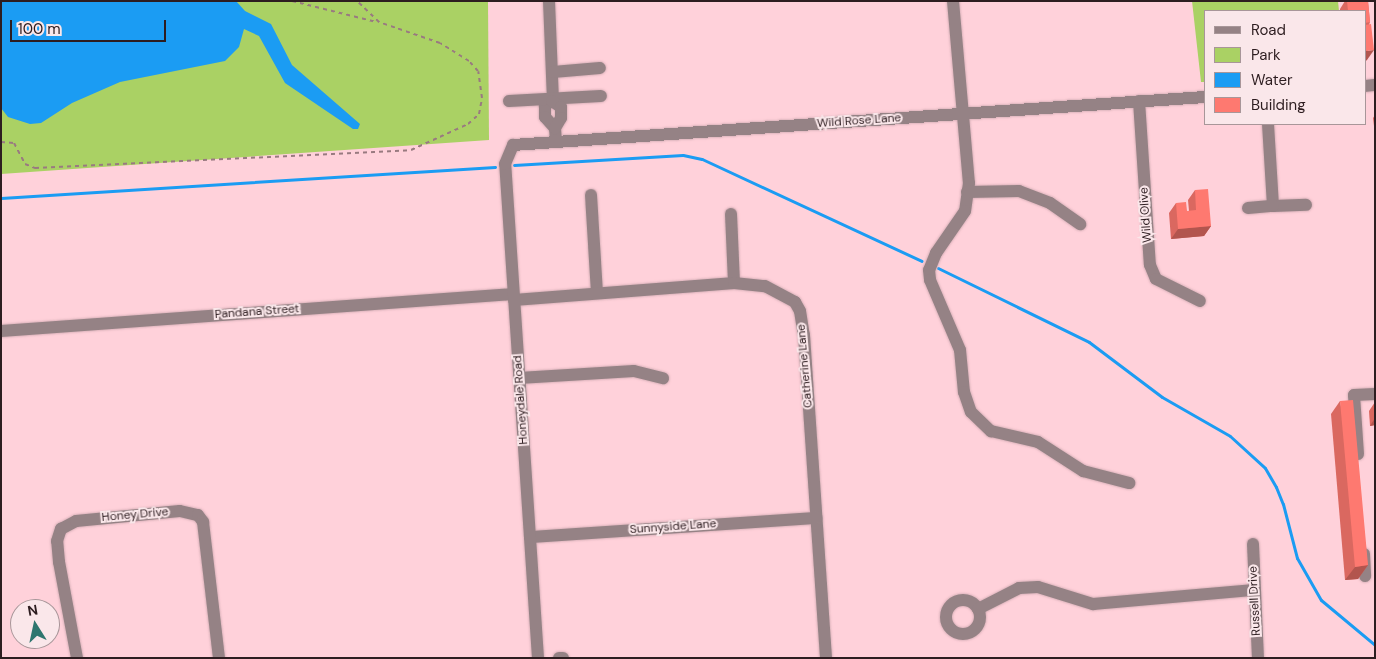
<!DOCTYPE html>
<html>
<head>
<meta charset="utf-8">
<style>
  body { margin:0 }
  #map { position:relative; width:1376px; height:659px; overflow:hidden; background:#ffd1da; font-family:"DM Sans",sans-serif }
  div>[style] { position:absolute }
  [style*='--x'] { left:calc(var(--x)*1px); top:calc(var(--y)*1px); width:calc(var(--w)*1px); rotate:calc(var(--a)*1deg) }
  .green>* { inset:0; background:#aad164 }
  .water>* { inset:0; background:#1b9cf3 }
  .stream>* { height:3px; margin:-1.5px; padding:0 1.5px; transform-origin:1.5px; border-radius:1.5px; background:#1b9cf3 }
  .path>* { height:2px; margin-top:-1px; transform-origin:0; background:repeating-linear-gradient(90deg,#997a80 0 4px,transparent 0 8px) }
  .roads { filter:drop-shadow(0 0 1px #d9b1b9) drop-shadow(0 0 1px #d9b1b9) }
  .minor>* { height:12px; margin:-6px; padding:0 6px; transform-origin:6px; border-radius:6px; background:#958285 }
  .minor>.ring { margin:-6px; padding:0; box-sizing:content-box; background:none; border:12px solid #958285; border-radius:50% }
  .wall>* { inset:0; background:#da6860 }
  .shaded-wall>* { inset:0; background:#b2554e }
  .building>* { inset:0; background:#fe7970 }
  span { translate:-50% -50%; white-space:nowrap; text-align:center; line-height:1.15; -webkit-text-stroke:4px #fae7ea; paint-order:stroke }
  .street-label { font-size:12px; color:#2d1d20 }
  .frame { position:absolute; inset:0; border:2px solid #2d1d20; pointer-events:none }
  .legend { position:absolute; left:1204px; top:10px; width:162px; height:115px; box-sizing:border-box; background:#fae7ea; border:1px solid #a89699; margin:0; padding:6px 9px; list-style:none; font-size:15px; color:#2d1d20 }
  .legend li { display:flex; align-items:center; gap:10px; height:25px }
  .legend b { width:25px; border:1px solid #a89699 }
  .north { position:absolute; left:10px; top:599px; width:50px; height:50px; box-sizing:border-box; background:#fae7ea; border:1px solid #a89699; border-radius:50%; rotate:350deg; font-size:14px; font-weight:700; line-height:20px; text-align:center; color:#2d1d20 }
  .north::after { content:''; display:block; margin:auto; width:18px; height:22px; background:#2f766f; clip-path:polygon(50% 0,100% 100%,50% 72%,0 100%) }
  .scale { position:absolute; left:10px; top:20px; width:156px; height:22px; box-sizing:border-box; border:2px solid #2d1d20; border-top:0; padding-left:6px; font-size:15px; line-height:18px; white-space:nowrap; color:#2d1d20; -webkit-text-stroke:4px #fae7ea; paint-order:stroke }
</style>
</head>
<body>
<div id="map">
  <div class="green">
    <div style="clip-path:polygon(1px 1px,488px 1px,489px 140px,1px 174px)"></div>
    <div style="clip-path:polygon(1192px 1px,1338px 1px,1339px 11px,1205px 11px,1205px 82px,1201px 82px)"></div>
  </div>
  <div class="water">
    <div style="clip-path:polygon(1px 1px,236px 1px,245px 11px,271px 24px,292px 65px,360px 124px,358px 129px,353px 129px,285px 83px,259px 36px,244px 29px,239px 47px,225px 61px,120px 82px,72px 103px,41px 123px,30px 124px,8px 117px,1px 108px)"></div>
  </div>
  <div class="stream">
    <div style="--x:514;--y:165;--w:169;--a:-3.4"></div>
    <div style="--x:683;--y:155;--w:19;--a:12"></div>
    <div style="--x:702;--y:159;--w:242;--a:24.9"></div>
    <div style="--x:1;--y:198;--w:495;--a:-3.6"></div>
    <div style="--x:938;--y:268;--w:168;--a:26.1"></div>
    <div style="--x:1089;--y:342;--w:91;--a:37"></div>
    <div style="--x:1162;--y:397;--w:78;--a:29.8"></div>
    <div style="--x:1230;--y:436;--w:47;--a:42.4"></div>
    <div style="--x:1265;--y:468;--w:22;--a:60"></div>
    <div style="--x:1276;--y:487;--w:18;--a:68"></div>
    <div style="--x:1283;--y:504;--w:56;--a:75.5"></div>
    <div style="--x:1297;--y:558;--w:48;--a:60.3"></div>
    <div style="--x:1321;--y:600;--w:70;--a:39.8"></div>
  </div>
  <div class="path">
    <div style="--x:292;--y:1;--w:87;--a:14"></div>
    <div style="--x:1;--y:142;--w:13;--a:4"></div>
    <div style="--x:14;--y:143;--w:24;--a:62"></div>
    <div style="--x:25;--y:164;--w:11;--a:22"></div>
    <div style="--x:35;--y:168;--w:376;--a:-2.7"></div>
    <div style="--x:411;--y:150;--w:63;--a:-24.5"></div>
    <div style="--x:468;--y:124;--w:15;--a:-42"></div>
    <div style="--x:479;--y:114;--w:16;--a:-79"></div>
    <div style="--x:482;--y:98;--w:27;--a:-98"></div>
    <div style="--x:478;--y:71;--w:13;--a:-132"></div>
    <div style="--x:469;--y:61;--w:34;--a:-148"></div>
    <div style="--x:440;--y:43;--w:65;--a:-161"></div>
    <div style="--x:379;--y:22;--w:30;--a:-136"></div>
  </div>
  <div class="roads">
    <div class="minor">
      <div style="--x:549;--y:1;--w:98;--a:87.7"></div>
      <div style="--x:553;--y:99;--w:11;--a:139"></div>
      <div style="--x:545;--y:106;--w:11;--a:90"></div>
      <div style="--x:545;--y:117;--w:15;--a:48"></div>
      <div style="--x:555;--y:128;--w:13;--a:86"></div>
      <div style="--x:953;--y:1;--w:183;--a:85"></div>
      <div style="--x:969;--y:183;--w:28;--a:98"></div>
      <div style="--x:965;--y:211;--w:51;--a:124.6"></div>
      <div style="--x:936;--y:253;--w:18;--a:112"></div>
      <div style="--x:929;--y:270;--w:10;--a:84"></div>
      <div style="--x:930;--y:280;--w:76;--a:66.8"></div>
      <div style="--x:960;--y:350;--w:42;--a:84.6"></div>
      <div style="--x:964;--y:392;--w:21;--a:71"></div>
      <div style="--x:971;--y:412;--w:28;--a:44"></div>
      <div style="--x:991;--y:431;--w:48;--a:13.2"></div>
      <div style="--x:1038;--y:442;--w:54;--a:32.8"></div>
      <div style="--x:1083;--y:471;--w:48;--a:14.6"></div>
      <div style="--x:553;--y:72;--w:47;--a:-4.9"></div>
      <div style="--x:1365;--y:86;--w:10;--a:-6"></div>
      <div style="--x:509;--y:101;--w:92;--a:-3.1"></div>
      <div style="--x:552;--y:101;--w:11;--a:34"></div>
      <div style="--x:561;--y:107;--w:11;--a:90"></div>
      <div style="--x:561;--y:118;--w:12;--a:121"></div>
      <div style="--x:1139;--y:101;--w:164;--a:86.2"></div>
      <div style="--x:1150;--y:265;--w:15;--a:67"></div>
      <div style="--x:1156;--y:279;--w:49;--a:26.6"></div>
      <div style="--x:1268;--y:124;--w:82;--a:86.5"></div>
      <div style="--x:1273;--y:206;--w:33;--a:-2"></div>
      <div style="--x:967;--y:192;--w:52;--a:-1.1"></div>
      <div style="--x:1019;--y:191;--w:33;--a:21"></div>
      <div style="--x:1050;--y:203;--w:37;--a:35"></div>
      <div style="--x:591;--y:195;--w:98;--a:86.5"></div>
      <div style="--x:1248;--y:208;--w:25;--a:-5"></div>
      <div style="--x:731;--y:214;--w:69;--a:87.5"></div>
      <div style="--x:514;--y:300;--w:221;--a:-4.4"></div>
      <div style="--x:734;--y:283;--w:31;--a:6"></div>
      <div style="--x:765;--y:286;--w:34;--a:28"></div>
      <div style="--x:795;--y:302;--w:10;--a:61"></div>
      <div style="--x:800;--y:311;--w:24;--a:81"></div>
      <div style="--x:804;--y:335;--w:324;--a:86.1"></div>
      <div style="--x:1;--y:331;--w:513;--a:-4.13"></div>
      <div style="--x:519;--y:378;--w:115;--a:-3.5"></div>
      <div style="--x:634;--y:371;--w:30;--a:14"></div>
      <div style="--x:1358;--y:454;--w:59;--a:-93.9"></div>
      <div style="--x:1354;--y:395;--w:21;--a:-3"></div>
      <div style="--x:530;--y:537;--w:287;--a:-3.8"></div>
      <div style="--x:1253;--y:544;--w:114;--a:87.5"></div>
      <div style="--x:1364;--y:554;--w:22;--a:87"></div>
      <div class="ring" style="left:946px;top:600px;width:22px;height:22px"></div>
      <div style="--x:978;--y:609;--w:46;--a:-27.1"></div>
      <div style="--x:1019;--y:588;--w:19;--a:-3"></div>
      <div style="--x:1038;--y:587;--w:58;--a:17.2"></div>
      <div style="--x:1093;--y:604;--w:162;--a:-5"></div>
      <div style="--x:77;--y:658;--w:98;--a:-100.6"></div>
      <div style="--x:59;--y:562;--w:21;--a:-95"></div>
      <div style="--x:57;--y:541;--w:13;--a:-72"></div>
      <div style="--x:61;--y:529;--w:17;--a:-28"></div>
      <div style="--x:76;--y:521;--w:104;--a:-5.5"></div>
      <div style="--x:180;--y:511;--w:18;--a:13"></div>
      <div style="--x:198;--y:515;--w:9;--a:54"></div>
      <div style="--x:203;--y:522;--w:137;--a:83.3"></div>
      <div style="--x:538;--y:658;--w:495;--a:-93.8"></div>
      <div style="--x:505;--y:164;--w:21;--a:-67"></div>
      <div style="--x:513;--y:145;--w:694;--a:-3.97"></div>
      <div style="--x:559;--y:658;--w:4;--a:0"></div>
    </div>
  </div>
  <div class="wall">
    <div style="clip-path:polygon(1345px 1px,1368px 1px,1370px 22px,1369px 25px,1367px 60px,1365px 61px,1365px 11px,1340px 11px,1340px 9px)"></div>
    <div style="clip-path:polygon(1375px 115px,1375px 125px,1374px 126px,1373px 118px)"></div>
    <div style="clip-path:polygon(1195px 190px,1211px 226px,1204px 236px,1171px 239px,1169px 213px,1176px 203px,1187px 211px,1189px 211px,1188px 200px)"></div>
    <div style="clip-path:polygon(1340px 401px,1368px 565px,1358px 579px,1345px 580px,1331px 414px)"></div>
    <div style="clip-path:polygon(1375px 402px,1375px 425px,1370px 426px,1369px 411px)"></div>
  </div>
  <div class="shaded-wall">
    <div style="clip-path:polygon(1374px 50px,1367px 60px,1365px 61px,1365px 51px)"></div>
    <div style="clip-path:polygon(1211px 226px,1204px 236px,1171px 239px,1178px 229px)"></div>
    <div style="clip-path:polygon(1375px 418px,1375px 425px,1370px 426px)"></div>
    <div style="clip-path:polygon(1368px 565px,1358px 579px,1345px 580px,1355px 567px)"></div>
  </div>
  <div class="building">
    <div style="clip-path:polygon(1347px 1px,1368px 1px,1370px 22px,1365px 23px,1365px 11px,1348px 11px)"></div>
    <div style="clip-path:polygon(1371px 24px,1374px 50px,1365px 51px,1365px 25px)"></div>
    <div style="clip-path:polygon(1208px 189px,1211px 226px,1178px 229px,1176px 203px,1186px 202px,1187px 211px,1196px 210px,1195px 190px)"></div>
    <div style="clip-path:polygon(1353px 400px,1368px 565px,1355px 567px,1340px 401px)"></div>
  </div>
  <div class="street-label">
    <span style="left:859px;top:121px;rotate:-4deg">Wild Rose Lane</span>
    <span style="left:1146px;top:215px;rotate:-94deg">Wild Olive</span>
    <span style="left:257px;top:312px;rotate:-4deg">Pandana Street</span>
    <span style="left:805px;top:366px;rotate:-95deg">Catherine Lane</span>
    <span style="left:521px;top:400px;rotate:-94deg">Honeydale Road</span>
    <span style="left:135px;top:515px;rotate:-5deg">Honey Drive</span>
    <span style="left:673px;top:527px;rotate:-4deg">Sunnyside Lane</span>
    <span style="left:1255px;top:601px;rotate:-93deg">Russell Drive</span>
  </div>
  <div class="frame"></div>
  <ul class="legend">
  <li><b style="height:6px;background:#958285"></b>Road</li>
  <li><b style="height:14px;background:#aad164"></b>Park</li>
  <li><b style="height:14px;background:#1b9cf3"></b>Water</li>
  <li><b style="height:14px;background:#fe7970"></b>Building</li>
  </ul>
  <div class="north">N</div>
  <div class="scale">100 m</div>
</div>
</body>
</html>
